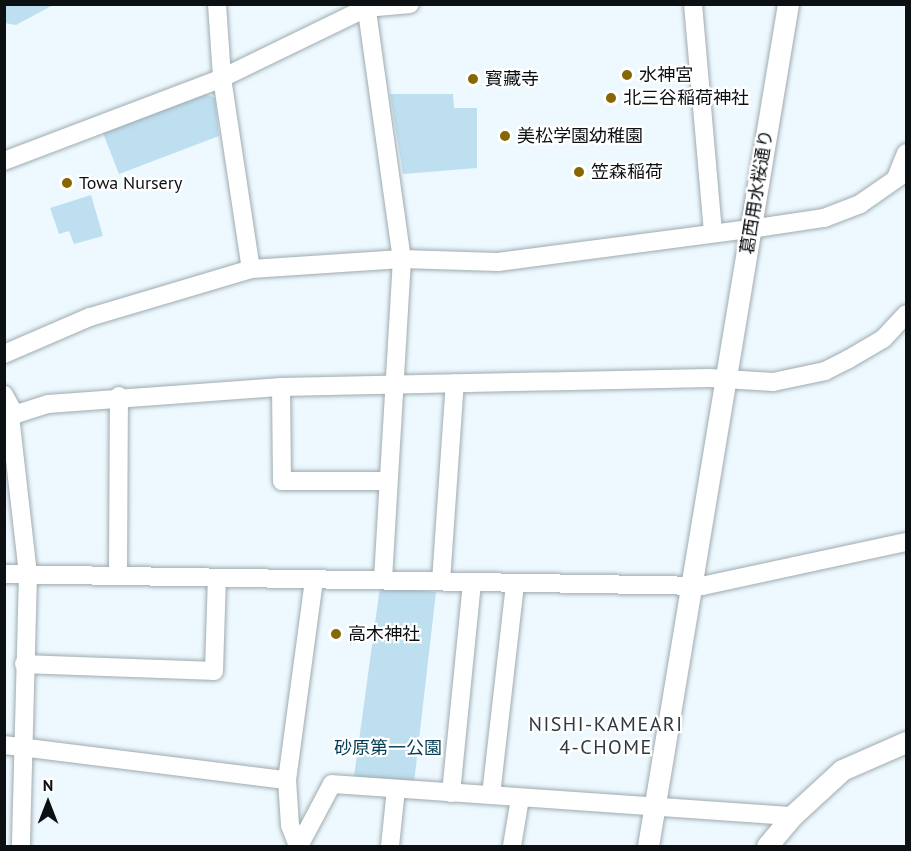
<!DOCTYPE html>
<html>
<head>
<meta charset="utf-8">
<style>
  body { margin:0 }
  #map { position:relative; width:911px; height:851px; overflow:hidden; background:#edf9ff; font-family:"PT Sans","Noto Sans JP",sans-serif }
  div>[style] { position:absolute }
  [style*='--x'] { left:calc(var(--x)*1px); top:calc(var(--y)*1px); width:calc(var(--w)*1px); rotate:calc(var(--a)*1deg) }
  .green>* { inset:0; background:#bedff0 }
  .roads { filter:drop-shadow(0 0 2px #9fabb0) drop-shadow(0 0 2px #9fabb0) }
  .minor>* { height:18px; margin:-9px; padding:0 9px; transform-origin:9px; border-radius:9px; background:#fff }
  .tertiary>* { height:21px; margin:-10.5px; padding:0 10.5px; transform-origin:10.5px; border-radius:10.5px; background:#fff }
  .dots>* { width:16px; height:16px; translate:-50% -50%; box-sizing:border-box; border:3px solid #fff; border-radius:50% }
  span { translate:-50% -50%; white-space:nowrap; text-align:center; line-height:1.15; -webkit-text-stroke:4.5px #fff; paint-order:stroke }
  .poi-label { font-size:18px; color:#0c1012 }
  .left { translate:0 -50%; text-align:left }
  .street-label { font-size:18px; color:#0c1012 }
  .park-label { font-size:18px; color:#043e54 }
  .neighbourhood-label { font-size:20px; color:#2f393e; letter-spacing:1.5px }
  .frame { position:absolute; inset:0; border:6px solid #0c1012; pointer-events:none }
  .north { position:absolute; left:18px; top:773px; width:60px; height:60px; -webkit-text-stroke:4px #fff; paint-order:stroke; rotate:0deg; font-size:16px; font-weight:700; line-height:24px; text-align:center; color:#0c1012 }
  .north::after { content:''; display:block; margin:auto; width:21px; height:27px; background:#0c1012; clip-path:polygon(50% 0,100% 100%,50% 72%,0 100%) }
</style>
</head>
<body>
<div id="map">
  <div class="green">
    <div style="clip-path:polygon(5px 4px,53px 4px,53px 5px,16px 25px,5px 23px)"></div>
    <div style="clip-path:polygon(203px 93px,215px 98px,219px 136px,119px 174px,103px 133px)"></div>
    <div style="clip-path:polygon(390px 94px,453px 94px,454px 108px,477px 108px,477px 168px,403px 174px)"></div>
    <div style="clip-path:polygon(91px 195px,103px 236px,74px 244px,69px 231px,59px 234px,50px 208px)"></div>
    <div style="clip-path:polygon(380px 587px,436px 592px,414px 783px,354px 777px)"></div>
  </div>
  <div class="roads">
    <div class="minor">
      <div style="--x:217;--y:4;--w:74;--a:86.1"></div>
      <div style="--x:222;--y:78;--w:193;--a:81.4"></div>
      <div style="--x:366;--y:4;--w:258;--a:82"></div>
      <div style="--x:402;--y:259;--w:320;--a:93.4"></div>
      <div style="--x:693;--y:4;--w:230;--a:85"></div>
      <div style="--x:4;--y:161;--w:233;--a:-20.8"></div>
      <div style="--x:222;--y:78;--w:160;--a:-25.9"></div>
      <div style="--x:366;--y:8;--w:44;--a:-5.2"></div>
      <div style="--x:896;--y:178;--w:27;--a:-68"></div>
      <div style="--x:4;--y:354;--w:94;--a:-23.3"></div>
      <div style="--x:90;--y:317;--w:168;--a:-16.6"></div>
      <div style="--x:251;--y:269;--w:151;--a:-3.8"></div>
      <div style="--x:402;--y:259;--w:96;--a:1.8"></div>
      <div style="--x:498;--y:262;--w:254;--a:-7.5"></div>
      <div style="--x:750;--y:229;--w:75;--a:-8.5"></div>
      <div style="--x:824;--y:218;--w:39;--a:-21"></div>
      <div style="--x:860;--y:204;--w:56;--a:-34.8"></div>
      <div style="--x:281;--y:387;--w:94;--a:89.4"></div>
      <div style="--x:282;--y:481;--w:106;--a:0"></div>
      <div style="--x:4;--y:395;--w:23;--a:61"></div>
      <div style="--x:10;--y:416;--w:159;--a:83.5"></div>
      <div style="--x:28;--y:574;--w:272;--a:91.5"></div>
      <div style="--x:4;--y:418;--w:46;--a:-17.7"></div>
      <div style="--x:48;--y:404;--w:234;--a:-4.2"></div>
      <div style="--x:281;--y:387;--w:428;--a:-1.2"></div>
      <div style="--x:709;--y:378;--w:64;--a:3.6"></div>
      <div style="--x:773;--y:382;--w:53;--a:-11.9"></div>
      <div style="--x:825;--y:371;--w:25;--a:-27"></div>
      <div style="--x:847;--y:360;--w:42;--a:-30.3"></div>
      <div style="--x:883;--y:339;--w:34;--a:-47"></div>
      <div style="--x:4;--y:574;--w:698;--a:0.98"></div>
      <div style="--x:702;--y:586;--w:209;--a:-12.2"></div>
      <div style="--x:118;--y:575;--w:179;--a:-89.7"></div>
      <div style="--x:441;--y:581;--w:198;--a:-86"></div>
      <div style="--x:24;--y:664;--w:190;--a:2.1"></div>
      <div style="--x:214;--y:671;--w:93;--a:-88.2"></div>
      <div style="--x:4;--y:745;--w:285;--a:7.1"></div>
      <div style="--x:451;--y:793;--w:212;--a:-84.3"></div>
      <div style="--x:491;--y:795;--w:213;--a:-83.5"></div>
      <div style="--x:298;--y:846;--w:22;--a:-111"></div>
      <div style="--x:290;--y:825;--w:45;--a:-93.8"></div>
      <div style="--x:287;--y:780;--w:203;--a:-82.3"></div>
      <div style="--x:299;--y:846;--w:70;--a:-62"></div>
      <div style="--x:332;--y:784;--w:461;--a:4"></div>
      <div style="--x:390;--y:846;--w:57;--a:-84"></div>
      <div style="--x:512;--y:846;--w:49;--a:-80.5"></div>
    </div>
    <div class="tertiary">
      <div style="--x:648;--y:846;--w:854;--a:-80.56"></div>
      <div style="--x:767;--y:846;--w:39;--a:-50"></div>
      <div style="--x:792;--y:816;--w:68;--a:-42.6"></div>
      <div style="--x:842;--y:770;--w:70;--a:-23.6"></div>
    </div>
  </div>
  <div class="dots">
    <div style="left:627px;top:75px;background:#876703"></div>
    <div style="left:473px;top:79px;background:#876703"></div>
    <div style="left:611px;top:98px;background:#876703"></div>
    <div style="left:505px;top:136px;background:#876703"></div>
    <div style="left:579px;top:172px;background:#876703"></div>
    <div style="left:67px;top:183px;background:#876703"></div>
    <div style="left:336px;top:634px;background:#876703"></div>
  </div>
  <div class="poi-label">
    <span class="left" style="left:639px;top:75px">水神宮</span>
    <span class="left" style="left:485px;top:79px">寳藏寺</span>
    <span class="left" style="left:623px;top:98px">北三谷稲荷神社</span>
    <span class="left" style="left:517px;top:136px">美松学園幼稚園</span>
    <span class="left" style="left:591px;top:172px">笠森稲荷</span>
    <span class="left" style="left:79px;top:183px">Towa Nursery</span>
    <span class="left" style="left:348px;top:634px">高木神社</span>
  </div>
  <div class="street-label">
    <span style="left:757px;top:192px;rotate:-81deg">葛西用水桜通り</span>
  </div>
  <div class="park-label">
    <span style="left:388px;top:748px">砂原第一公園</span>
  </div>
  <div class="neighbourhood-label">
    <span style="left:606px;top:736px">NISHI-KAMEARI<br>4-CHOME</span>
  </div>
  <div class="frame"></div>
  <div class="north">N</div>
</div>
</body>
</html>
